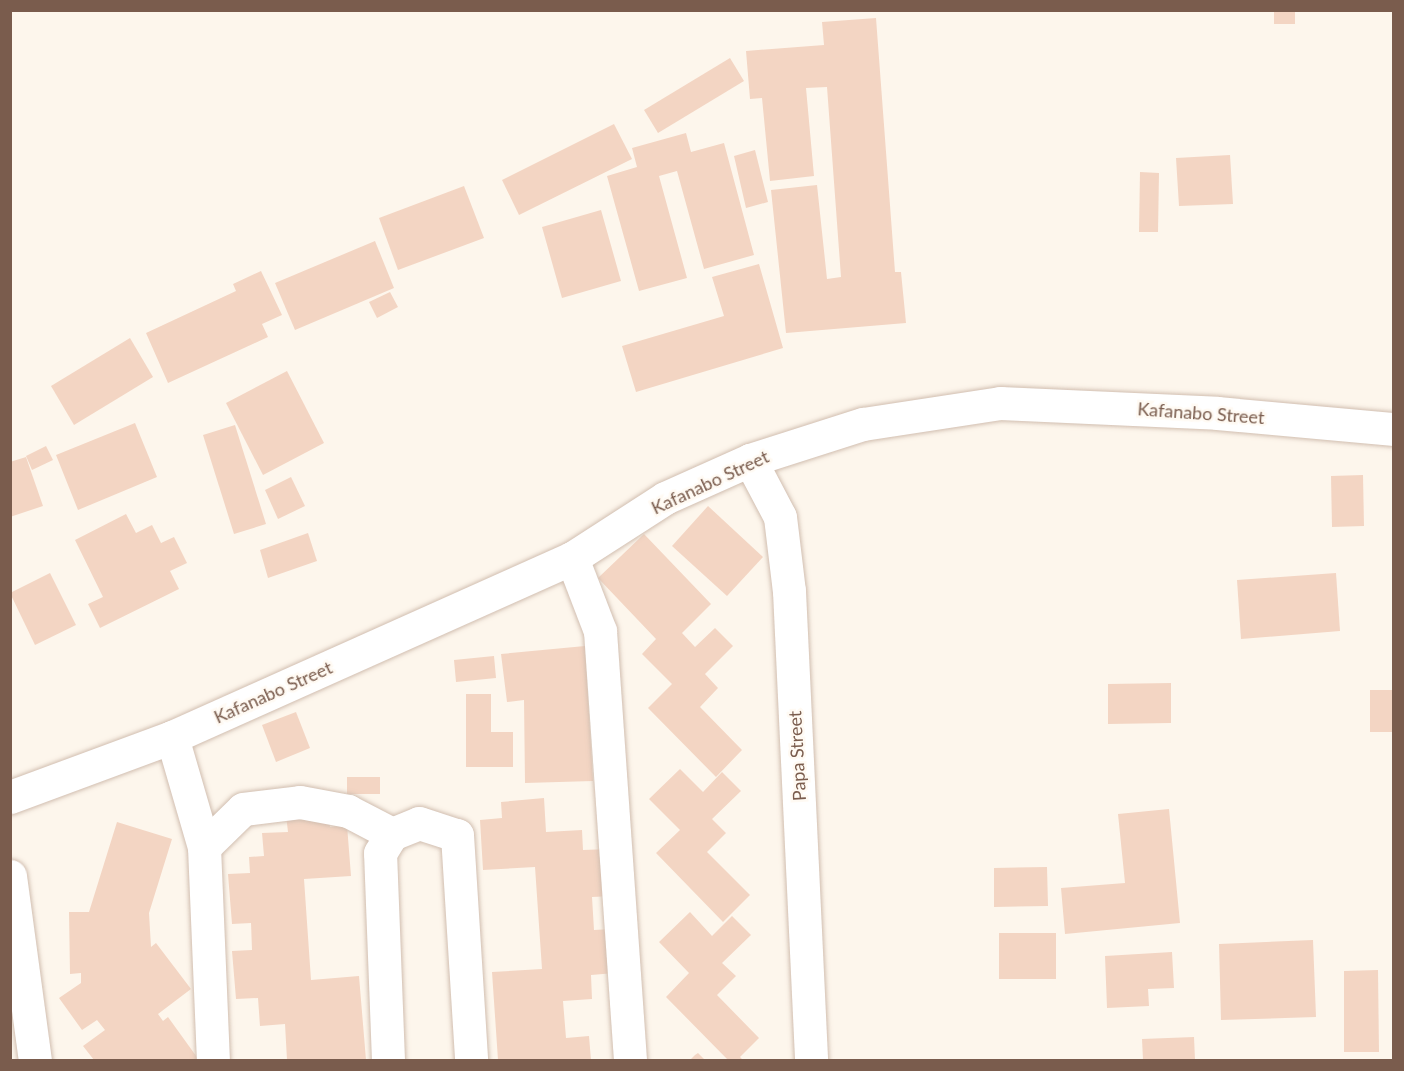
<!DOCTYPE html>
<html>
<head>
<meta charset="utf-8">
<style>
  body { margin:0 }
  #map { position:relative; width:1404px; height:1071px; overflow:hidden; background:#fdf6ec; font-family:Lato,sans-serif }
  div>[style] { position:absolute }
  [style*='--x'] { left:calc(var(--x)*1px); top:calc(var(--y)*1px); width:calc(var(--w)*1px); rotate:calc(var(--a)*1deg) }
  .building>* { inset:0; background:#f3d5c3 }
  .roads { filter:drop-shadow(0 0 2px #d1beb0) drop-shadow(0 0 2px #d1beb0) }
  .minor>* { height:33px; margin:-16.5px; padding:0 16.5px; transform-origin:16.5px; border-radius:16.5px; background:#fff }
  span { translate:-50% -50%; white-space:nowrap; text-align:center; line-height:1.15; -webkit-text-stroke:5px #fffaf3; paint-order:stroke }
  .street-label { font-size:18px; color:#7a5c4d }
  .frame { position:absolute; inset:0; border:12px solid #7a5c4d; pointer-events:none }
</style>
</head>
<body>
<div id="map">
  <div class="building">
    <div style="clip-path:polygon(1274px 10px,1295px 10px,1295px 24px,1274px 24px)"></div>
    <div style="clip-path:polygon(876px 18px,895px 272px,901px 272px,906px 323px,786px 333px,771px 190px,817px 185px,827px 279px,841px 277px,827px 87px,806px 88px,814px 176px,770px 181px,762px 98px,750px 99px,746px 51px,824px 45px,822px 22px)"></div>
    <div style="clip-path:polygon(730px 58px,744px 81px,658px 133px,644px 110px)"></div>
    <div style="clip-path:polygon(614px 124px,632px 159px,519px 215px,502px 180px)"></div>
    <div style="clip-path:polygon(686px 133px,691px 152px,724px 143px,754px 255px,704px 269px,677px 171px,659px 176px,687px 278px,639px 291px,607px 176px,637px 167px,632px 148px)"></div>
    <div style="clip-path:polygon(755px 150px,768px 202px,746px 208px,734px 156px)"></div>
    <div style="clip-path:polygon(1230px 155px,1233px 204px,1179px 206px,1176px 158px)"></div>
    <div style="clip-path:polygon(1140px 172px,1159px 173px,1158px 232px,1139px 232px)"></div>
    <div style="clip-path:polygon(464px 186px,484px 238px,398px 270px,379px 218px)"></div>
    <div style="clip-path:polygon(601px 210px,621px 281px,562px 298px,542px 227px)"></div>
    <div style="clip-path:polygon(375px 241px,394px 288px,295px 330px,275px 283px)"></div>
    <div style="clip-path:polygon(759px 264px,783px 348px,636px 392px,622px 346px,724px 316px,712px 277px)"></div>
    <div style="clip-path:polygon(261px 271px,282px 315px,262px 324px,268px 337px,168px 383px,146px 333px,236px 291px,233px 284px)"></div>
    <div style="clip-path:polygon(390px 292px,398px 307px,377px 318px,369px 302px)"></div>
    <div style="clip-path:polygon(130px 338px,153px 377px,74px 425px,51px 386px)"></div>
    <div style="clip-path:polygon(287px 371px,324px 443px,263px 475px,226px 403px)"></div>
    <div style="clip-path:polygon(135px 423px,157px 477px,78px 510px,56px 455px)"></div>
    <div style="clip-path:polygon(235px 425px,266px 524px,234px 534px,203px 435px)"></div>
    <div style="clip-path:polygon(46px 446px,53px 460px,32px 470px,26px 456px)"></div>
    <div style="clip-path:polygon(26px 457px,43px 506px,10px 517px,10px 462px)"></div>
    <div style="clip-path:polygon(1363px 475px,1364px 526px,1332px 527px,1331px 476px)"></div>
    <div style="clip-path:polygon(291px 477px,305px 506px,278px 519px,265px 490px)"></div>
    <div style="clip-path:polygon(708px 506px,763px 557px,727px 596px,672px 546px)"></div>
    <div style="clip-path:polygon(126px 514px,136px 533px,152px 525px,161px 543px,174px 537px,187px 563px,170px 571px,179px 589px,100px 628px,88px 604px,103px 597px,75px 540px)"></div>
    <div style="clip-path:polygon(308px 533px,317px 561px,268px 578px,260px 550px)"></div>
    <div style="clip-path:polygon(644px 534px,711px 604px,682px 633px,695px 647px,715px 628px,733px 646px,705px 674px,718px 688px,700px 707px,742px 750px,716px 777px,648px 708px,672px 684px,642px 654px,656px 639px,598px 578px)"></div>
    <div style="clip-path:polygon(50px 573px,76px 625px,35px 645px,10px 593px)"></div>
    <div style="clip-path:polygon(1336px 573px,1340px 631px,1241px 639px,1237px 580px)"></div>
    <div style="clip-path:polygon(585px 646px,593px 781px,525px 783px,524px 700px,507px 702px,501px 654px)"></div>
    <div style="clip-path:polygon(494px 656px,496px 678px,456px 682px,454px 660px)"></div>
    <div style="clip-path:polygon(1171px 683px,1171px 723px,1108px 724px,1108px 684px)"></div>
    <div style="clip-path:polygon(1370px 690px,1394px 690px,1394px 732px,1370px 732px)"></div>
    <div style="clip-path:polygon(466px 694px,491px 694px,491px 732px,513px 732px,513px 767px,466px 767px)"></div>
    <div style="clip-path:polygon(296px 712px,310px 748px,276px 762px,262px 725px)"></div>
    <div style="clip-path:polygon(680px 769px,703px 792px,722px 772px,741px 791px,712px 819px,726px 833px,707px 852px,750px 895px,723px 922px,656px 853px,680px 830px,649px 799px)"></div>
    <div style="clip-path:polygon(347px 777px,380px 777px,380px 794px,347px 794px)"></div>
    <div style="clip-path:polygon(544px 798px,546px 832px,582px 830px,583px 850px,610px 849px,612px 896px,592px 897px,594px 930px,612px 929px,615px 973px,591px 975px,592px 999px,563px 1001px,566px 1038px,589px 1036px,591px 1060px,498px 1060px,492px 972px,542px 969px,535px 867px,483px 870px,480px 820px,502px 818px,501px 802px)"></div>
    <div style="clip-path:polygon(1169px 809px,1180px 923px,1065px 934px,1061px 888px,1125px 883px,1118px 814px)"></div>
    <div style="clip-path:polygon(329px 812px,330px 827px,347px 825px,351px 876px,304px 879px,311px 980px,359px 976px,366px 1060px,287px 1060px,285px 1024px,260px 1026px,258px 998px,236px 999px,232px 951px,252px 950px,251px 923px,232px 924px,228px 874px,250px 873px,249px 857px,264px 856px,262px 833px,288px 832px,286px 815px)"></div>
    <div style="clip-path:polygon(117px 822px,172px 839px,149px 913px,151px 947px,156px 943px,191px 989px,158px 1014px,163px 1021px,168px 1017px,199px 1060px,94px 1060px,83px 1046px,105px 1030px,97px 1020px,82px 1030px,59px 998px,81px 983px,81px 973px,70px 974px,69px 912px,89px 912px)"></div>
    <div style="clip-path:polygon(1047px 867px,1048px 906px,994px 907px,994px 868px)"></div>
    <div style="clip-path:polygon(690px 912px,712px 936px,732px 916px,751px 935px,722px 963px,736px 976px,717px 995px,759px 1038px,740px 1057px,743px 1060px,728px 1060px,666px 997px,689px 973px,659px 942px)"></div>
    <div style="clip-path:polygon(999px 933px,1056px 933px,1056px 979px,999px 979px)"></div>
    <div style="clip-path:polygon(1313px 940px,1316px 1017px,1221px 1020px,1219px 944px)"></div>
    <div style="clip-path:polygon(1172px 952px,1174px 988px,1148px 989px,1149px 1006px,1107px 1008px,1105px 956px)"></div>
    <div style="clip-path:polygon(1378px 970px,1379px 1052px,1344px 1052px,1344px 971px)"></div>
    <div style="clip-path:polygon(1194px 1037px,1195px 1060px,1143px 1060px,1142px 1039px)"></div>
    <div style="clip-path:polygon(698px 1053px,705px 1060px,690px 1060px,695px 1055px)"></div>
  </div>
  <div class="roads">
    <div class="minor">
      <div style="--x:750;--y:460;--w:64;--a:62.2"></div>
      <div style="--x:780;--y:517;--w:75;--a:83.1"></div>
      <div style="--x:789;--y:591;--w:470;--a:87.3"></div>
      <div style="--x:572;--y:558;--w:78;--a:69"></div>
      <div style="--x:600;--y:631;--w:430;--a:86"></div>
      <div style="--x:172;--y:737;--w:115;--a:73.8"></div>
      <div style="--x:204;--y:847;--w:213;--a:87.6"></div>
      <div style="--x:10;--y:797;--w:173;--a:-20.3"></div>
      <div style="--x:172;--y:737;--w:438;--a:-24.1"></div>
      <div style="--x:572;--y:558;--w:111;--a:-32.8"></div>
      <div style="--x:665;--y:498;--w:93;--a:-24.1"></div>
      <div style="--x:750;--y:460;--w:119;--a:-17.7"></div>
      <div style="--x:863;--y:424;--w:139;--a:-8.7"></div>
      <div style="--x:1000;--y:403;--w:217;--a:2.6"></div>
      <div style="--x:1217;--y:413;--w:178;--a:5.2"></div>
      <div style="--x:204;--y:847;--w:54;--a:-44.3"></div>
      <div style="--x:243;--y:809;--w:57;--a:-7"></div>
      <div style="--x:300;--y:802;--w:49;--a:10.6"></div>
      <div style="--x:348;--y:811;--w:50;--a:27.6"></div>
      <div style="--x:10;--y:876;--w:186;--a:82.3"></div>
      <div style="--x:388;--y:1060;--w:207;--a:-92.2"></div>
      <div style="--x:380;--y:853;--w:22;--a:-58"></div>
      <div style="--x:392;--y:834;--w:29;--a:-22"></div>
      <div style="--x:419;--y:823;--w:40;--a:18"></div>
      <div style="--x:457;--y:835;--w:225;--a:86.4"></div>
    </div>
  </div>
  <div class="street-label">
    <span style="left:1201px;top:413px;rotate:4deg">Kafanabo Street</span>
    <span style="left:710px;top:482px;rotate:-25deg">Kafanabo Street</span>
    <span style="left:273px;top:692px;rotate:-24deg">Kafanabo Street</span>
    <span style="left:797px;top:756px;rotate:-93deg">Papa Street</span>
  </div>
  <div class="frame"></div>
</div>
</body>
</html>
